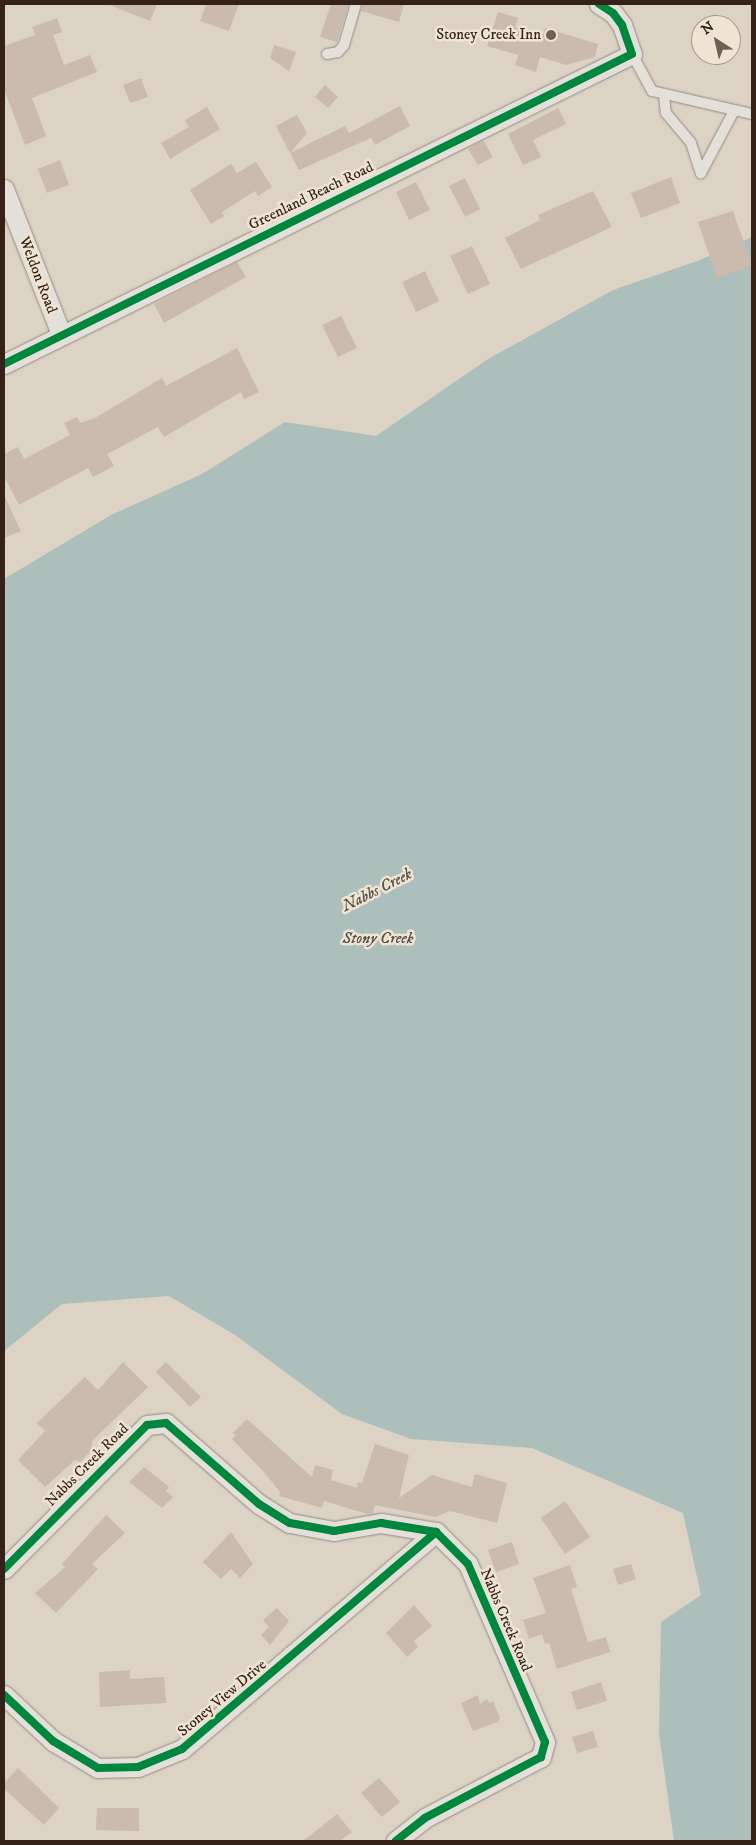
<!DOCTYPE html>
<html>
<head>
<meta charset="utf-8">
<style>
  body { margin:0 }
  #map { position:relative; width:756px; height:1845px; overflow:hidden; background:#dcd3c5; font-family:"IM FELL DW Pica",serif }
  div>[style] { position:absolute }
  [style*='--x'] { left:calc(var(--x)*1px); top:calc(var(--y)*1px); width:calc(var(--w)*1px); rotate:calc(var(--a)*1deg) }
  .water>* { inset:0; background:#acbfbb }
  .building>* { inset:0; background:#cabbae }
  .roads { filter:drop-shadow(0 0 1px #938c82) drop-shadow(0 0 1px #938c82) }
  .service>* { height:10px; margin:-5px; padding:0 5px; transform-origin:5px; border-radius:5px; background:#e4e0d9 }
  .minor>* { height:19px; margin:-9.5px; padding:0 9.5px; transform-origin:9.5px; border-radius:9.5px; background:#e4e0d9 }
  .cycleway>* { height:8px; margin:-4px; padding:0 4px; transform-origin:4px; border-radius:4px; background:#00873e }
  .dots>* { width:14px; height:14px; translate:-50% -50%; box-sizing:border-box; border:2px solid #efe4d3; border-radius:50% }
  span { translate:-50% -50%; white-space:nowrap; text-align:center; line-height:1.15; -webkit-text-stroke:5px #efe4d3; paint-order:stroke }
  .poi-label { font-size:15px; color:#362119 }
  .right { translate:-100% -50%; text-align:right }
  .street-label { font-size:15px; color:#362119 }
  .water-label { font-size:16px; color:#534e48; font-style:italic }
  .frame { position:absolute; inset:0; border:5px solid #362119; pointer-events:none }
  .north { position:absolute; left:691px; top:15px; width:50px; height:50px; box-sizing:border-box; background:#efe4d3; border:1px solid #a59689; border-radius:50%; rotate:325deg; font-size:14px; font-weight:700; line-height:20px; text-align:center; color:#362119 }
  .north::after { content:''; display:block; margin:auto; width:18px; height:22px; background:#705f55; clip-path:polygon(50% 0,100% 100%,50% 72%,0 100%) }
</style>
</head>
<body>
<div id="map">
  <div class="water">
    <div style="clip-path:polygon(752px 237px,752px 1841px,674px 1841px,659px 1734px,661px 1622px,701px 1595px,683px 1513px,532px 1448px,411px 1439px,342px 1414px,235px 1335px,169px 1296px,62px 1304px,4px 1351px,4px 579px,111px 515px,202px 474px,285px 422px,376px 436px,488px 359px,613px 290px,700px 260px)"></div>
  </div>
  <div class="building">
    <div style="clip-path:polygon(107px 4px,157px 4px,150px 21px)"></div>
    <div style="clip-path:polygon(206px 4px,239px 4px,229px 31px,200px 21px)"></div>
    <div style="clip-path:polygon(331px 4px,349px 4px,337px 42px,320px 37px)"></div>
    <div style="clip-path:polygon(363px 4px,404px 4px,399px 22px,361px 11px)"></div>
    <div style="clip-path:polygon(498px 12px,518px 18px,515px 27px,543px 36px,545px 28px,598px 44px,595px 57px,566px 65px,540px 57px,536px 72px,515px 65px,518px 55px,487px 46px)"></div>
    <div style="clip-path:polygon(57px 18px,62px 32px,53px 35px,64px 65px,90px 55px,97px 72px,32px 98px,46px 136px,25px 145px,4px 89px,4px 46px,35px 35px,32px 27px)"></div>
    <div style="clip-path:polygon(274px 45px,296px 52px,289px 71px,270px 58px)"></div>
    <div style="clip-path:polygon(141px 78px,148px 97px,130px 103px,123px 85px)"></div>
    <div style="clip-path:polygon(325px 85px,338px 97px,328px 108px,315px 97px)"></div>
    <div style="clip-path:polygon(400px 106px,410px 126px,375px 145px,371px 138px,299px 170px,290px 153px,345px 126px,349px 133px)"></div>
    <div style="clip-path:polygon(207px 107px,220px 129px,170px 159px,161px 143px,189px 127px,185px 120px)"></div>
    <div style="clip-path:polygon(558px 108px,566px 124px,533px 140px,541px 157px,523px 165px,508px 134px)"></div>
    <div style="clip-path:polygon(297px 115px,307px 133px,290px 153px,276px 126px)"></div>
    <div style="clip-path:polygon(483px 140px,493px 157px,478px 165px,468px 149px)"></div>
    <div style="clip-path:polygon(60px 160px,69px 185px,47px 193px,38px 169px)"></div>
    <div style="clip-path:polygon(256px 162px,272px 187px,258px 196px,255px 191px,222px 212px,224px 216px,211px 224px,190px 190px,231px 164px,237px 173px)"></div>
    <div style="clip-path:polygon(671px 177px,680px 203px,641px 218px,631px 193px)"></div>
    <div style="clip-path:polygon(465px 178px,480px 209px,465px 217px,449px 186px)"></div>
    <div style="clip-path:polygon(416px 182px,430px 210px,409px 220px,396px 192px)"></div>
    <div style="clip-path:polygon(593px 191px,612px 227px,521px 269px,505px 238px,540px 220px,538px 215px)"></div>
    <div style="clip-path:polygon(733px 211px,752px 265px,717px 278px,698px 222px)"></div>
    <div style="clip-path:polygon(472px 246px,490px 284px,468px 294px,450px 256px)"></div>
    <div style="clip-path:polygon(237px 262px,246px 277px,164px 323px,154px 304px)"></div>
    <div style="clip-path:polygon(425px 271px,439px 301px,416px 312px,402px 282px)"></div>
    <div style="clip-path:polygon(341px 316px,357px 348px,338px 357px,322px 325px)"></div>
    <div style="clip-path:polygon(237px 348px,259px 392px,244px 399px,241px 392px,164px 437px,158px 427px,107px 454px,114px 466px,93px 477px,88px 468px,19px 505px,4px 476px,4px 454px,18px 447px,24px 459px,70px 435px,64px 423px,77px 417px,80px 423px,95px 418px,162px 378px,166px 386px)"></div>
    <div style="clip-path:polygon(4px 495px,21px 531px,4px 538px)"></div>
    <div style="clip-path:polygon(123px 1362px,148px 1387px,92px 1441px,92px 1450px,80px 1462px,75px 1460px,45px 1487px,18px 1460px,45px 1431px,37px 1423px,85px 1377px,98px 1390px)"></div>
    <div style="clip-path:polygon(166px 1362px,201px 1397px,190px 1407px,156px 1372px)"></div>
    <div style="clip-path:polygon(247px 1419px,312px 1477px,315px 1465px,333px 1470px,331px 1480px,357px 1488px,358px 1482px,362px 1483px,375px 1444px,409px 1455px,399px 1498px,432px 1475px,472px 1487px,475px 1474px,507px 1483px,497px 1523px,450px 1511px,435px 1517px,375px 1505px,373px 1513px,367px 1514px,324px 1501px,322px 1508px,279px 1496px,280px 1492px,264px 1472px,232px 1439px,236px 1435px,233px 1433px)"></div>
    <div style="clip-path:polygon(144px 1467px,169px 1487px,166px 1491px,173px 1497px,162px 1508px,129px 1482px)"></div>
    <div style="clip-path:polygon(565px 1501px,590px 1537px,565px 1554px,541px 1518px)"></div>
    <div style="clip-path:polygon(106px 1515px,125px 1533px,92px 1564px,98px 1569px,56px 1613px,35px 1593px,65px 1567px,62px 1564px)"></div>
    <div style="clip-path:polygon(231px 1532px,253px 1564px,240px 1578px,231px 1569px,221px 1579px,203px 1562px)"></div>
    <div style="clip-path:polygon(512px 1542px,519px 1564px,496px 1572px,488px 1550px)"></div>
    <div style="clip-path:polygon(631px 1564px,636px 1579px,618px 1585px,613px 1569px)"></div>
    <div style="clip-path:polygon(570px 1565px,577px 1587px,571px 1589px,588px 1642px,606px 1637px,610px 1652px,557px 1669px,549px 1643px,545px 1644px,542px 1634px,529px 1639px,523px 1620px,546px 1613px,533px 1578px)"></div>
    <div style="clip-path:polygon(414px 1605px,432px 1626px,414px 1641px,418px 1647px,407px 1657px,386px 1633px)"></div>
    <div style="clip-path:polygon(277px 1608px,289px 1621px,270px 1645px,261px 1635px,269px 1627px,263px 1620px)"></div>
    <div style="clip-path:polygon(130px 1670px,130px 1679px,164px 1677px,166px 1703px,100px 1707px,99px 1672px)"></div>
    <div style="clip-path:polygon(601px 1682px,607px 1701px,577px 1710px,571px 1692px)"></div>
    <div style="clip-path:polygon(478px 1695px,480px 1704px,487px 1699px,489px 1703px,493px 1701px,500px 1718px,498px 1722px,473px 1731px,461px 1703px)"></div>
    <div style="clip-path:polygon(593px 1731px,598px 1747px,577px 1753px,572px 1737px)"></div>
    <div style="clip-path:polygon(18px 1768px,59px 1808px,44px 1825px,4px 1789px,4px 1783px)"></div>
    <div style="clip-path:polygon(379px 1778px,400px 1802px,382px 1817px,361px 1793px)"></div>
    <div style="clip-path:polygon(97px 1808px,139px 1808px,139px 1831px,96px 1830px)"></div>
    <div style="clip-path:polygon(337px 1814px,352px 1832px,340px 1841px,303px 1841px)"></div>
  </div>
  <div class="roads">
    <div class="service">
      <div style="--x:327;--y:54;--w:11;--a:-10"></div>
      <div style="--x:338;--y:52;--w:9;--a:-49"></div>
      <div style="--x:344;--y:45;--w:43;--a:-73.7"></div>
      <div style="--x:632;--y:54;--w:42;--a:61.6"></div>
      <div style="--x:652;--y:91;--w:103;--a:13"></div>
      <div style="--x:664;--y:95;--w:18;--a:84"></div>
      <div style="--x:666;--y:113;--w:39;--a:50"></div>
      <div style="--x:691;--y:143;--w:32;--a:72"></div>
      <div style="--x:701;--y:173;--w:70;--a:-62"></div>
    </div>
    <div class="minor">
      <div style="--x:4;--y:189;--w:156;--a:68.5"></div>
      <div style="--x:4;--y:364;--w:700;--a:-26.27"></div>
      <div style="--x:632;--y:54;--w:31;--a:-109"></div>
      <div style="--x:622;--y:25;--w:15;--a:-127"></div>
      <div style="--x:613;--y:13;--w:17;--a:-147"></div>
      <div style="--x:4;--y:1569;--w:203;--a:-45.2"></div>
      <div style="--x:147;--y:1425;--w:19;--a:-6"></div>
      <div style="--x:166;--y:1423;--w:123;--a:41.1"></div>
      <div style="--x:259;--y:1504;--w:36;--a:32"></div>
      <div style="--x:290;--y:1523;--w:45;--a:10.3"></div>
      <div style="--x:334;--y:1531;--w:48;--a:-9.7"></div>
      <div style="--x:381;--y:1523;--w:56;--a:9.3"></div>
      <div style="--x:436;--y:1532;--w:45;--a:45"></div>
      <div style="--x:468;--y:1564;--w:194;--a:66.6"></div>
      <div style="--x:545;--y:1742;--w:16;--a:105"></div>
      <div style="--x:541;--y:1757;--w:131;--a:152.3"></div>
      <div style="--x:425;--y:1818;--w:37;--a:142"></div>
      <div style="--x:4;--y:1695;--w:67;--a:43.2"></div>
      <div style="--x:53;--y:1741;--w:52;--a:31"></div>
      <div style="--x:98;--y:1768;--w:40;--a:-1.4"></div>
      <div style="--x:138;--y:1767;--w:48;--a:-22.2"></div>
      <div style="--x:182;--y:1749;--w:334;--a:-40.5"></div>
    </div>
  </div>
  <div class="cycleway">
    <div style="--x:4;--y:364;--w:700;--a:-26.27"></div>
    <div style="--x:632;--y:54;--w:31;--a:-109"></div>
    <div style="--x:622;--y:25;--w:15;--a:-127"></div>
    <div style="--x:613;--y:13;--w:17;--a:-147"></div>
    <div style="--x:4;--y:1569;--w:203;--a:-45.2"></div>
    <div style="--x:147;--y:1425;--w:19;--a:-6"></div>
    <div style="--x:166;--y:1423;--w:123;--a:41.1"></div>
    <div style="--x:259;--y:1504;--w:36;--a:32"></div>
    <div style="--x:290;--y:1523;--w:45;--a:10.3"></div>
    <div style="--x:334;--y:1531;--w:48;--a:-9.7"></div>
    <div style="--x:381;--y:1523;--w:56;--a:9.3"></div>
    <div style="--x:436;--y:1532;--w:45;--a:45"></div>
    <div style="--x:468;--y:1564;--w:194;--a:66.6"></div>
    <div style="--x:545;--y:1742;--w:16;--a:105"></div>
    <div style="--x:541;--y:1757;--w:131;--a:152.3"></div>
    <div style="--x:425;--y:1818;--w:37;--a:142"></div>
    <div style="--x:4;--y:1695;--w:67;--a:43.2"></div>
    <div style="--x:53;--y:1741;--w:52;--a:31"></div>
    <div style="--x:98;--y:1768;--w:40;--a:-1.4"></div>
    <div style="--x:138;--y:1767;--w:48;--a:-22.2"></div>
    <div style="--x:182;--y:1749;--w:334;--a:-40.5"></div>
  </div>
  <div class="dots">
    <div style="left:551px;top:35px;background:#705f55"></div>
  </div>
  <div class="poi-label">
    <span class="right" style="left:541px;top:35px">Stoney Creek Inn</span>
  </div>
  <div class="street-label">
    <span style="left:311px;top:196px;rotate:-26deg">Greenland Beach Road</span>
    <span style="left:38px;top:275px;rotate:69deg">Weldon Road</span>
    <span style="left:87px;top:1465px;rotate:-45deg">Nabbs Creek Road</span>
    <span style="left:506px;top:1620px;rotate:67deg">Nabbs Creek Road</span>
    <span style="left:222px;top:1698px;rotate:-40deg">Stoney View Drive</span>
  </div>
  <div class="water-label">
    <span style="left:377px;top:890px;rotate:-27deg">Nabbs Creek</span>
    <span style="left:378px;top:938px">Stony Creek</span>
  </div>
  <div class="frame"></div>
  <div class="north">N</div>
</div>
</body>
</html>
